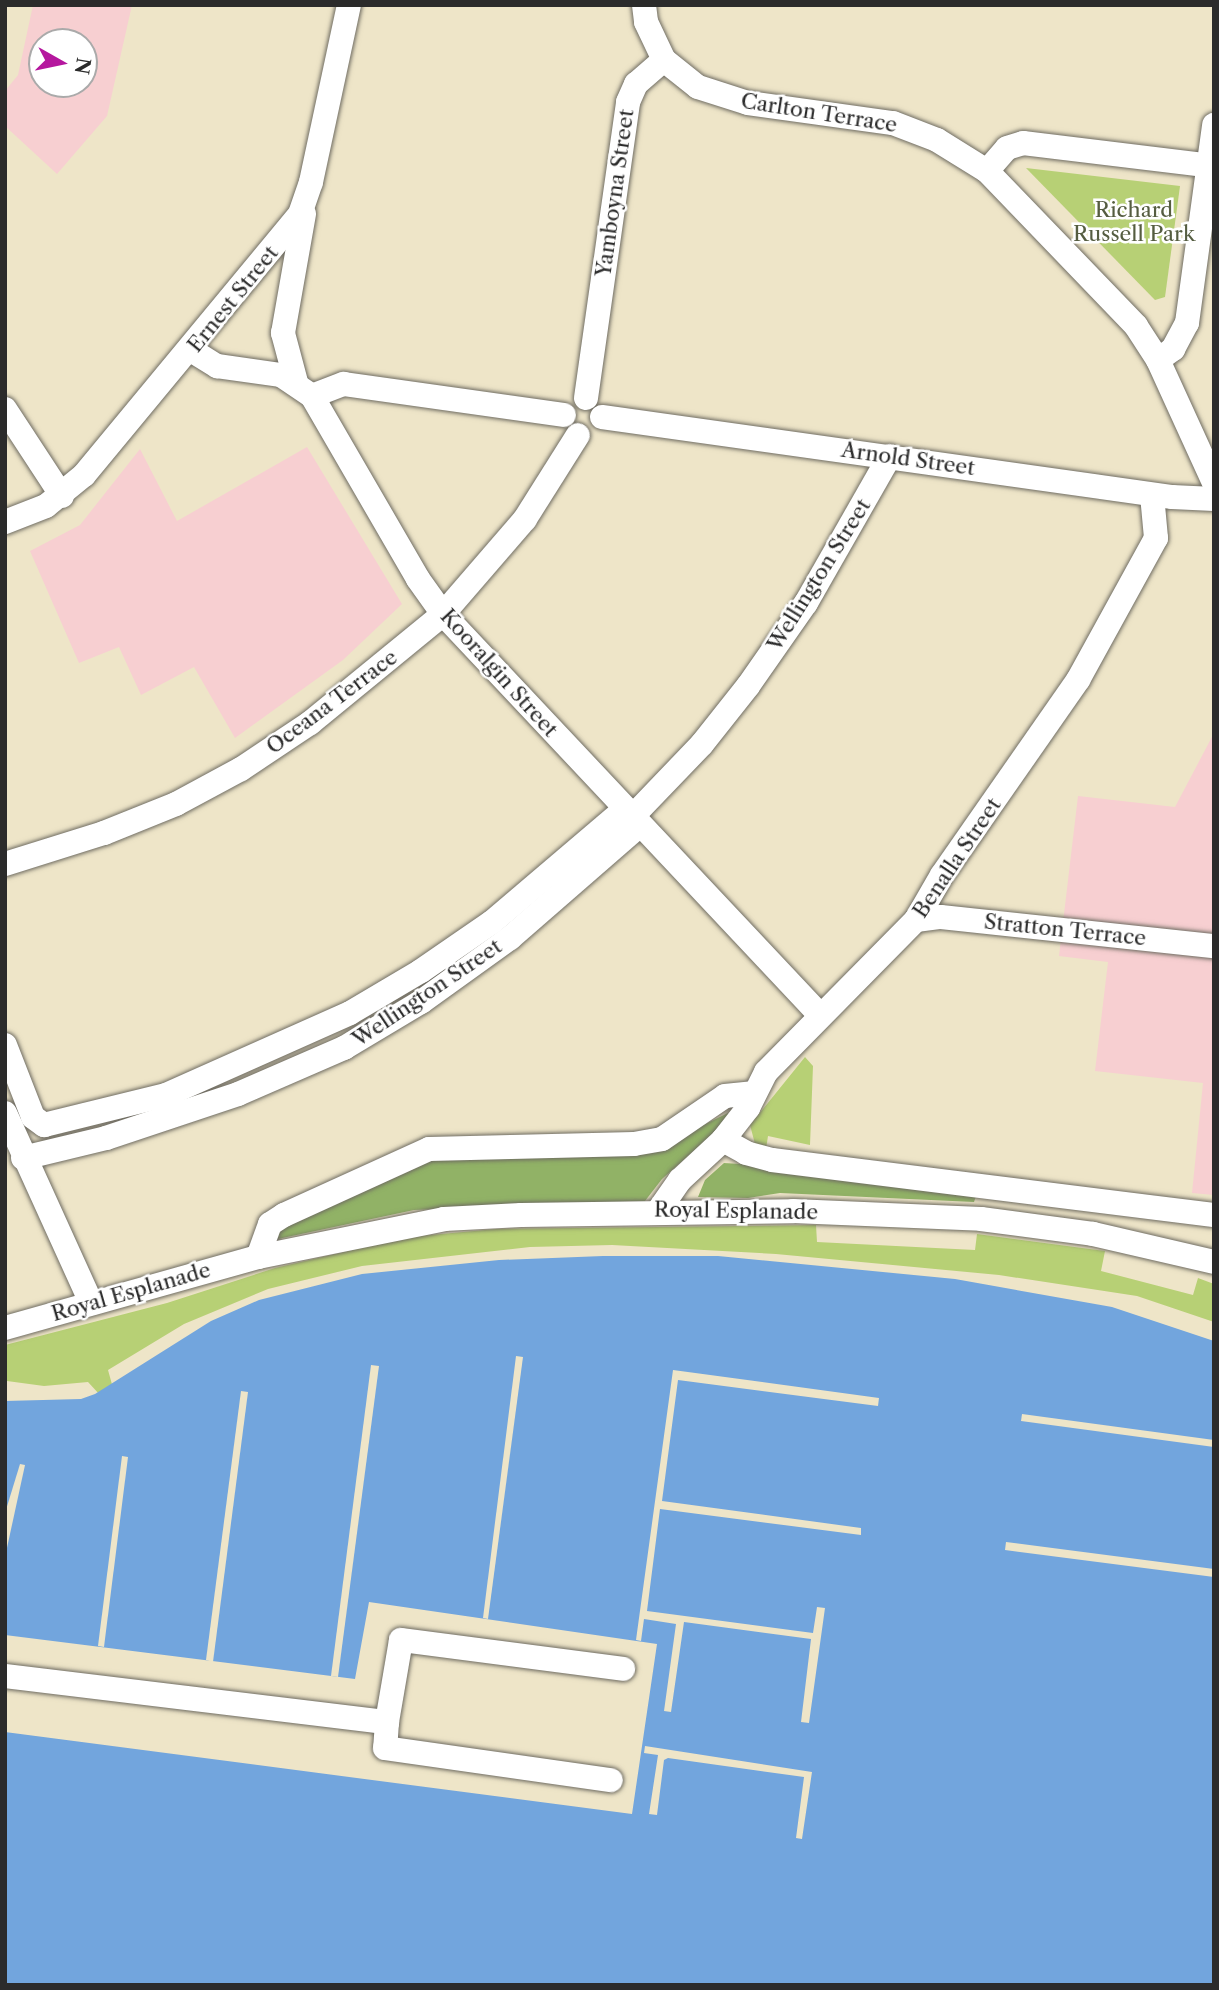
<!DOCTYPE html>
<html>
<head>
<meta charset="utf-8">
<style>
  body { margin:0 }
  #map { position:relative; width:1219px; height:1990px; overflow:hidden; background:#eee5c8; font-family:"Libre Caslon Text",serif }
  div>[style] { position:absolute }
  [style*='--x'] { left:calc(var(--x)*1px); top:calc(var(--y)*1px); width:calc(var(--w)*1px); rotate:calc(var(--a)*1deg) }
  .built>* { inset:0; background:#f7cfd1 }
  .green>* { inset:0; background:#b7d075 }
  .forest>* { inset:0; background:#91b266 }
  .water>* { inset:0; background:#72a5dd }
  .pier>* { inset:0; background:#eee5c8 }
  .roads { filter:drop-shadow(0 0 2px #6f6c62) drop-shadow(0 0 2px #6f6c62) }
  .minor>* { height:24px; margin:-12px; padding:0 12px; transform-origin:12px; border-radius:12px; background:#fff }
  span { translate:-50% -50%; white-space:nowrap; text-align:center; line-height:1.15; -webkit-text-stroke:5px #fff; paint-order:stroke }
  .street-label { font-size:21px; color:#2b2b2b }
  .park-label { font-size:21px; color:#555d41 }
  .frame { position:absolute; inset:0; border:7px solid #2b2b2b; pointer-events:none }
  .north { position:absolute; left:28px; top:28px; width:70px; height:70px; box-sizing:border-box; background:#fff; border:2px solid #aaa; border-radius:50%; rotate:99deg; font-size:19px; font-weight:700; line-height:28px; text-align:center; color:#2b2b2b }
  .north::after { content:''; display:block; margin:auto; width:24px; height:32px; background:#b5179e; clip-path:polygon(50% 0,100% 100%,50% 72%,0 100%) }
</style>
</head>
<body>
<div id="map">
  <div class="built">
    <div style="clip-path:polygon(evenodd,33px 5px,132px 5px,107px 116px,57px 174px,5px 126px,5px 91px,18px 75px,33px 5px,42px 42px,84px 42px,84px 84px,42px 84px,42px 42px)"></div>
    <div style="clip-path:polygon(307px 447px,402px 604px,343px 660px,235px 738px,194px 667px,141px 695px,119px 647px,79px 663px,30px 551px,80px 525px,140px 449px,177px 521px)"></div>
    <div style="clip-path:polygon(1214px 733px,1214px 1195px,1192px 1193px,1203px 1083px,1095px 1071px,1108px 962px,1059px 956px,1078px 796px,1175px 807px)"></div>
  </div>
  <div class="green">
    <div style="clip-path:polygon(1026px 168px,1180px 186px,1165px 297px,1155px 300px)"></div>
    <div style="clip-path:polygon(805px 1057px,813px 1066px,810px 1145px,768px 1136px,766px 1149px,755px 1144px,750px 1125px)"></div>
    <div style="clip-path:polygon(816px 1225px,817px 1242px,975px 1250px,977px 1234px,1105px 1251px,1101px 1271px,1193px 1295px,1198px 1278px,1214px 1284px,1214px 1322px,1137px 1296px,999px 1275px,776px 1254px,612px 1245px,530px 1247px,362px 1266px,268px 1289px,184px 1324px,108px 1370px,113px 1388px,100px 1395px,88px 1382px,44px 1386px,7px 1381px,5px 1388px,5px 1345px,167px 1303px,275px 1268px,408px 1237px,496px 1229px)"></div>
  </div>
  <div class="forest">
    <div style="clip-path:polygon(728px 1113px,729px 1120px,662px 1179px,645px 1201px,414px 1210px,273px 1240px,277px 1228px,437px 1156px,652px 1150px)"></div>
    <div style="clip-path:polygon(724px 1163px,833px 1170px,978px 1190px,974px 1202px,780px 1193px,748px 1198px,698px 1197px,705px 1180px)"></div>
  </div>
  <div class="water">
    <div style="clip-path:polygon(603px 1256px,718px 1256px,955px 1279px,1112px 1307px,1214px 1341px,1214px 1985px,5px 1985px,5px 1732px,632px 1814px,657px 1644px,369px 1602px,355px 1679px,5px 1635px,5px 1401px,81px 1399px,95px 1394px,211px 1321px,259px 1300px,362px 1274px,499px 1260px)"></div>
  </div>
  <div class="pier">
    <div style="clip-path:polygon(516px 1356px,523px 1357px,488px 1619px,483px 1618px)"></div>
    <div style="clip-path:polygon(371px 1365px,379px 1366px,338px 1677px,331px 1676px)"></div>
    <div style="clip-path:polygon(673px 1370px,879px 1398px,878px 1406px,678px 1380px,662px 1501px,861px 1528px,861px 1535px,660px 1509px,647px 1611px,813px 1633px,817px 1607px,825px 1608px,809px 1723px,801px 1722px,811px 1639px,684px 1622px,671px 1712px,664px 1711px,676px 1624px,644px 1619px,641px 1641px,636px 1640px)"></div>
    <div style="clip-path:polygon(241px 1391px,248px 1392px,213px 1662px,206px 1660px)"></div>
    <div style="clip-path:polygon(1022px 1414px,1214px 1440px,1214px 1447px,1021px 1421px)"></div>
    <div style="clip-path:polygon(122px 1456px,128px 1457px,104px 1647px,98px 1646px)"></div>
    <div style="clip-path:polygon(20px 1464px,25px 1465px,5px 1557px,5px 1513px)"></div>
    <div style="clip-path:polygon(1006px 1542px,1214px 1569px,1214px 1577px,1005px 1550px)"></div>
    <div style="clip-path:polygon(645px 1746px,812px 1772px,802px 1839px,796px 1838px,804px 1777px,668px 1758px,664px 1760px,657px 1815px,649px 1814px,658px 1755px,644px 1753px)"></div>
  </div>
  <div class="roads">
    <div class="minor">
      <div style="--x:644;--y:5;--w:17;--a:83"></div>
      <div style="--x:646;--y:22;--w:42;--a:64.7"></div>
      <div style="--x:664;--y:60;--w:43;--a:38.5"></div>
      <div style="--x:698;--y:87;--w:52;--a:17.7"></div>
      <div style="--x:748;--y:103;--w:146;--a:7.9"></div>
      <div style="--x:893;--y:123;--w:47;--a:21.1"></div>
      <div style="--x:937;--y:140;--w:59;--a:31.8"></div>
      <div style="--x:987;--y:171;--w:215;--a:46.1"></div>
      <div style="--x:1136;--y:326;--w:40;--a:57.1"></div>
      <div style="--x:1158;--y:360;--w:135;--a:65.5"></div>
      <div style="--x:987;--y:171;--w:30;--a:-49"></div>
      <div style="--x:1007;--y:148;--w:17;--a:-17"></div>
      <div style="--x:1023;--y:143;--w:192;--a:6.9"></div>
      <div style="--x:191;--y:350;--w:31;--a:32"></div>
      <div style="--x:217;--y:366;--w:65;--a:8"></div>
      <div style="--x:281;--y:375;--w:37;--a:34"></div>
      <div style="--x:312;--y:396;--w:211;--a:59.9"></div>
      <div style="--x:418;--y:579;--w:43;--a:54.5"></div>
      <div style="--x:443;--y:614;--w:550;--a:46.77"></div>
      <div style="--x:1158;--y:360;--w:19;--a:-36"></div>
      <div style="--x:1173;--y:349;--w:30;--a:-62"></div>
      <div style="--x:1187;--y:323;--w:200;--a:-82.2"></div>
      <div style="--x:296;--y:382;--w:51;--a:-104.9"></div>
      <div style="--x:283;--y:333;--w:121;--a:-80"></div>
      <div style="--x:312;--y:396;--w:34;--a:-21"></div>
      <div style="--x:344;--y:384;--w:222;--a:8"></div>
      <div style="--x:586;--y:398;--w:299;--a:-81.9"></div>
      <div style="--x:628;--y:102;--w:20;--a:-66"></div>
      <div style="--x:636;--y:84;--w:37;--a:-41"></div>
      <div style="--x:5;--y:409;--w:104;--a:56.8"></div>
      <div style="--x:602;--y:417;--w:576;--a:7.99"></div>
      <div style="--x:1172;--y:497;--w:42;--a:2.7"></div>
      <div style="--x:5;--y:522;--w:44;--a:-21.3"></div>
      <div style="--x:46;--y:506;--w:49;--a:-39.2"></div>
      <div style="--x:84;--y:475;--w:339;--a:-50.4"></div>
      <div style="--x:300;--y:214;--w:34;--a:-71"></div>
      <div style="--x:311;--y:182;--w:181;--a:-77.9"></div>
      <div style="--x:632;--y:817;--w:101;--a:-46.2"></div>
      <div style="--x:702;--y:744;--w:74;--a:-51.6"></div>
      <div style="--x:748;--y:686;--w:101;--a:-55.1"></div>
      <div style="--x:806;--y:603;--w:169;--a:-60.3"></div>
      <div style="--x:5;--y:864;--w:104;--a:-17.4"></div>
      <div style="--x:104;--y:833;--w:78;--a:-21.9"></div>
      <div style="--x:176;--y:804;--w:74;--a:-28.3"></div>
      <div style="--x:241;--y:769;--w:83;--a:-33.7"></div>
      <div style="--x:310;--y:723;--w:172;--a:-39.3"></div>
      <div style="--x:443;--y:614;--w:125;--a:-49.2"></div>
      <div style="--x:525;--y:519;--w:99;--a:-57.8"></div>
      <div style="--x:916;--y:920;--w:25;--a:-7"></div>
      <div style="--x:941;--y:917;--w:275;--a:6.1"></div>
      <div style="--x:5;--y:1045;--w:77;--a:68.7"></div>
      <div style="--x:33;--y:1117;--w:14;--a:36"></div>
      <div style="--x:44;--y:1125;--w:126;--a:-13.8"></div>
      <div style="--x:166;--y:1095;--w:201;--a:-24"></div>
      <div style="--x:350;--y:1013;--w:82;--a:-30.6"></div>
      <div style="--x:421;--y:971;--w:86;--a:-34.6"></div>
      <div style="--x:492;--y:922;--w:175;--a:-40.4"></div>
      <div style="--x:5;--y:1113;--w:209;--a:65.6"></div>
      <div style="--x:723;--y:1140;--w:26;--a:29"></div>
      <div style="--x:746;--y:1153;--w:27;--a:15"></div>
      <div style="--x:772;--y:1160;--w:445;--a:7.1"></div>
      <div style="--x:23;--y:1158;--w:85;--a:-13.5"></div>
      <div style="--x:106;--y:1138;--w:139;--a:-18.4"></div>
      <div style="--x:238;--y:1094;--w:116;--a:-23.5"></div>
      <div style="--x:344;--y:1048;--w:90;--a:-30.9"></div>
      <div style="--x:421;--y:1002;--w:110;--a:-35.7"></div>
      <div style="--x:510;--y:938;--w:172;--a:-41"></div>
      <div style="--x:659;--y:1210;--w:37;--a:-55"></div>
      <div style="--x:680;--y:1180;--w:59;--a:-42.9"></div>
      <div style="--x:723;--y:1140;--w:41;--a:-52"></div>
      <div style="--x:748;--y:1108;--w:40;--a:-63.4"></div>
      <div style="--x:766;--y:1072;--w:214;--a:-45.4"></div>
      <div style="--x:916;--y:920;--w:52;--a:-60"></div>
      <div style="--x:942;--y:875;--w:238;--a:-55.1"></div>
      <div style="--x:1078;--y:680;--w:162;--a:-61.2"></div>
      <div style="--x:1156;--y:538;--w:43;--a:-95.3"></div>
      <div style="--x:258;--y:1257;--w:35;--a:-70"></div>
      <div style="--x:270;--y:1224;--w:17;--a:-33"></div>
      <div style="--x:284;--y:1215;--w:159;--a:-24.5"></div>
      <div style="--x:429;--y:1149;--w:205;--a:-1.4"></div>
      <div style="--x:634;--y:1144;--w:28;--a:-10"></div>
      <div style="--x:662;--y:1139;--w:76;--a:-34.3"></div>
      <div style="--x:725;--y:1096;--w:30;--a:-6"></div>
      <div style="--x:5;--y:1328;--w:263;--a:-15.7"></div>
      <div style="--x:258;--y:1257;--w:190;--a:-11.5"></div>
      <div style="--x:444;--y:1219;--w:77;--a:-3"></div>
      <div style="--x:521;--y:1215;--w:272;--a:-0.8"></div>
      <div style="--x:793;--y:1211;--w:188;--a:2.4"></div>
      <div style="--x:981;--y:1219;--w:113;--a:7.6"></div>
      <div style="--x:1093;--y:1234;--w:124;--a:13"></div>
      <div style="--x:5;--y:1676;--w:385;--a:6.9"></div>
      <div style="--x:387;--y:1722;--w:26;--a:94"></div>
      <div style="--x:385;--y:1748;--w:228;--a:8.1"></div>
      <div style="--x:387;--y:1722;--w:83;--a:-80.3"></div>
      <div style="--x:401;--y:1640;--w:224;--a:7.4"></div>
    </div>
  </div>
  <div class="street-label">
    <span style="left:819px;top:113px;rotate:9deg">Carlton Terrace</span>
    <span style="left:615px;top:193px;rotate:-82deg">Yamboyna Street</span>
    <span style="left:233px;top:299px;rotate:-51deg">Ernest Street</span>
    <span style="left:908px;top:459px;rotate:8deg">Arnold Street</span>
    <span style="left:819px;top:575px;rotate:-58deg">Wellington Street</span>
    <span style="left:499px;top:673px;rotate:48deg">Kooralgin Street</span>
    <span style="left:332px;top:702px;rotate:-37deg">Oceana Terrace</span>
    <span style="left:957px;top:858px;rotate:-56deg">Benalla Street</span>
    <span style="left:1065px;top:930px;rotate:6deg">Stratton Terrace</span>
    <span style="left:427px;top:993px;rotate:-34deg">Wellington Street</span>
    <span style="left:736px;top:1211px;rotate:1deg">Royal Esplanade</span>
    <span style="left:131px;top:1292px;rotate:-16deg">Royal Esplanade</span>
  </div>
  <div class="park-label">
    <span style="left:1134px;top:222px">Richard<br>Russell Park</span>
  </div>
  <div class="frame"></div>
  <div class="north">N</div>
</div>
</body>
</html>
